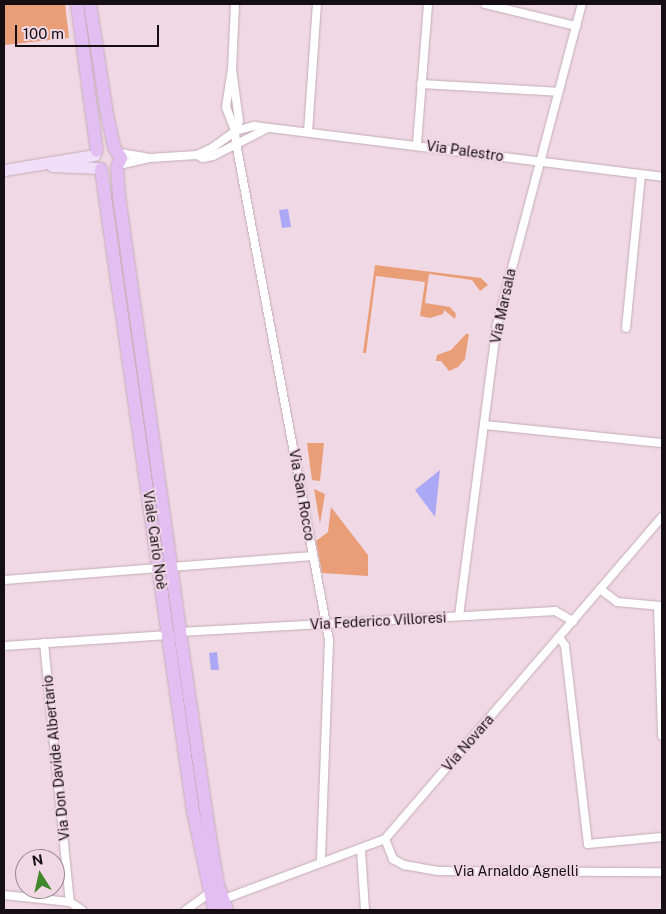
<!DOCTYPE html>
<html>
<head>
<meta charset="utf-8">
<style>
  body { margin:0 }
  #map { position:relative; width:666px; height:914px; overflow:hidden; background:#f0d8e4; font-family:"Public Sans",sans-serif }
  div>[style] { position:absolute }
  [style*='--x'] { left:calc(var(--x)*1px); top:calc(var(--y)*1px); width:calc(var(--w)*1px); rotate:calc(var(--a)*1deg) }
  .green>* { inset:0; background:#ea9e78 }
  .water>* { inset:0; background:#aba8f6 }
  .roads { filter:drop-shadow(0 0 1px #c3acb8) drop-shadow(0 0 1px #c3acb8) }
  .street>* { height:8px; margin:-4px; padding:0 4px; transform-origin:4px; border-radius:4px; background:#fff }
  .secondary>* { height:11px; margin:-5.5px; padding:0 5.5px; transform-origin:5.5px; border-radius:5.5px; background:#f1def9 }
  .primary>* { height:12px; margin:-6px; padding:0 6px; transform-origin:6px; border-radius:6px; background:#e3bef3 }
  span { translate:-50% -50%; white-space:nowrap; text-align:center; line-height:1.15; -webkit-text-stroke:4px #f0d8e4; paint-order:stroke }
  .street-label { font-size:14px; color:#150e12 }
  .frame { position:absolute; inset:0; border:5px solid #150e12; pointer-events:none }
  .north { position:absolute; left:15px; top:849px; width:50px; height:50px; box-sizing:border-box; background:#f0d8e4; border:1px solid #988790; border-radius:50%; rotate:350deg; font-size:14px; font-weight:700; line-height:20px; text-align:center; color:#150e12 }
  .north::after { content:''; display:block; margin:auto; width:18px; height:22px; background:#41872c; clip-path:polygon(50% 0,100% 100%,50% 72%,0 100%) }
  .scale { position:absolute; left:15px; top:25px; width:144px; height:22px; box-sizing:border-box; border:2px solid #150e12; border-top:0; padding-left:6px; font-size:15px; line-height:18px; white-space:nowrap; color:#150e12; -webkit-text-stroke:4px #f0d8e4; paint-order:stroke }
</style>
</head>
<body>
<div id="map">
  <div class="green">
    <div style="clip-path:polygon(4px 4px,65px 4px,69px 38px,4px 45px)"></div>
    <div style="clip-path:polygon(375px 265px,481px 278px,488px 285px,480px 291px,472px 280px,429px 274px,425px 303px,450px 307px,456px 314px,455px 319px,444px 310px,443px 314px,430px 318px,420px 316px,425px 282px,376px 276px,366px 353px,363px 353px)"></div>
    <div style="clip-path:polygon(466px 334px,469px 334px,465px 359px,458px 367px,449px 371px,441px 361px,436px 361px,437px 355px,451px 350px)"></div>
    <div style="clip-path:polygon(307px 443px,324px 443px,320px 481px,312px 480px)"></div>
    <div style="clip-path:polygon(314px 489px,325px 494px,320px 524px)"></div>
    <div style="clip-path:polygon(331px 507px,368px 555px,368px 576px,322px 573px,316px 541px,328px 532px)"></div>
  </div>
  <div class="water">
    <div style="clip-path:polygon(288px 209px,291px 227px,282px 228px,279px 210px)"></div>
    <div style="clip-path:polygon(440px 470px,435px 517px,415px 490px)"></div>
    <div style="clip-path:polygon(217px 652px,219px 670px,211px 670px,209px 653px)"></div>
  </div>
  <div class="roads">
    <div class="street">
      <div style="--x:235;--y:4;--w:65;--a:92.6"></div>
      <div style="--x:232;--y:69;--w:38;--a:99"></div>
      <div style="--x:226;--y:107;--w:26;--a:69"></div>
      <div style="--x:485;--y:4;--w:94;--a:13.6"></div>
      <div style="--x:232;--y:69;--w:52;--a:82.3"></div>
      <div style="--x:239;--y:121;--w:11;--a:112"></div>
      <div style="--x:235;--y:131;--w:12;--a:85"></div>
      <div style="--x:236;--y:143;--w:506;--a:79.4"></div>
      <div style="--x:329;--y:640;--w:223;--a:92.1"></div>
      <div style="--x:421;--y:84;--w:137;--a:3.3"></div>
      <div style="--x:308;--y:132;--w:128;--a:-86"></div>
      <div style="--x:417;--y:144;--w:140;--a:-85.5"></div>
      <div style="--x:120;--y:153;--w:25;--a:9"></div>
      <div style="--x:197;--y:155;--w:7;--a:27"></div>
      <div style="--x:203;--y:158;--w:10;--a:-11"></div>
      <div style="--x:213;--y:156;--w:59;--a:-27"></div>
      <div style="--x:119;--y:165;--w:32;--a:-13"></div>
      <div style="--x:150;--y:158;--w:47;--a:-3.7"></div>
      <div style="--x:197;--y:155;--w:17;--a:-25"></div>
      <div style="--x:212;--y:148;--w:29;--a:-36"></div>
      <div style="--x:235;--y:131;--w:20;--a:-15"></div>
      <div style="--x:254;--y:126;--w:411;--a:7.1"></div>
      <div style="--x:626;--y:328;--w:154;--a:-84.4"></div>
      <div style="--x:484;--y:425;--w:179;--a:5.8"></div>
      <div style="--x:171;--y:567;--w:142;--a:-4.4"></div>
      <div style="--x:4;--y:580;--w:155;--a:-4.4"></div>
      <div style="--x:600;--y:589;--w:21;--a:37"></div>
      <div style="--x:617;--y:602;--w:44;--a:5.2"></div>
      <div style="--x:658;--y:606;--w:130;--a:88.2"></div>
      <div style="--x:459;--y:616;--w:293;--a:-82.6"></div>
      <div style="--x:497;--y:325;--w:332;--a:-75.2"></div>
      <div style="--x:180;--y:632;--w:376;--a:-3.2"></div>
      <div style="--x:555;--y:611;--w:21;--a:29"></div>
      <div style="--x:559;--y:637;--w:11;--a:56"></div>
      <div style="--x:565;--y:646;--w:199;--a:83.4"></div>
      <div style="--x:588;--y:844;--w:74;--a:-5.4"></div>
      <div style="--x:44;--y:643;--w:260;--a:84.3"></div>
      <div style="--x:4;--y:646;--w:164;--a:-3.8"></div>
      <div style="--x:385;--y:839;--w:22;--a:68"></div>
      <div style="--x:393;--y:859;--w:13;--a:29"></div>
      <div style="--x:404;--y:865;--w:36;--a:10"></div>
      <div style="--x:439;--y:871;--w:223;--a:0.3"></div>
      <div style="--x:361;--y:850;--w:60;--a:86.2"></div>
      <div style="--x:4;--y:895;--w:66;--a:6.1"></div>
      <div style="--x:70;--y:902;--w:14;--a:34"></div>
      <div style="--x:224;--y:899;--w:172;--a:-20.4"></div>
      <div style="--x:385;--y:839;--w:425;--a:-49.3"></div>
      <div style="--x:186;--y:910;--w:27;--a:-36"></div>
    </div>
    <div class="secondary">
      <div style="--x:52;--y:166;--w:47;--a:2.4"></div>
      <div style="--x:4;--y:170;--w:92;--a:-9.4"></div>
    </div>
    <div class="primary">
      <div style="--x:77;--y:4;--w:148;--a:82.3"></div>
      <div style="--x:90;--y:4;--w:111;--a:81.2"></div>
      <div style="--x:107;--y:114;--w:34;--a:78"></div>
      <div style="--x:114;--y:147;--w:13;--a:58"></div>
      <div style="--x:121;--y:158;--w:10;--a:114"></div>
      <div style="--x:117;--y:167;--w:29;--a:86"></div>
      <div style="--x:119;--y:196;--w:440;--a:82"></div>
      <div style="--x:180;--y:632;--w:188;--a:81.7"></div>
      <div style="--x:207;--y:818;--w:68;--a:80.7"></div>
      <div style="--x:218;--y:885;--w:27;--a:70"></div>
      <div style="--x:101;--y:169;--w:649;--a:81.84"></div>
      <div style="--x:193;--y:811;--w:101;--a:78"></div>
    </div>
  </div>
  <div class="street-label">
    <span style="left:465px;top:151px;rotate:8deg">Via Palestro</span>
    <span style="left:503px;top:306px;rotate:-78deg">Via Marsala</span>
    <span style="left:302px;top:495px;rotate:80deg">Via San Rocco</span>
    <span style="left:155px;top:540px;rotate:82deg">Viale Carlo Noè</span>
    <span style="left:378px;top:621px;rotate:-3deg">Via Federico Villoresi</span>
    <span style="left:468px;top:743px;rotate:-49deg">Via Novara</span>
    <span style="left:56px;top:758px;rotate:-96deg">Via Don Davide Albertario</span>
    <span style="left:516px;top:871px">Via Arnaldo Agnelli</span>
  </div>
  <div class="frame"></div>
  <div class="north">N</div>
  <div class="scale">100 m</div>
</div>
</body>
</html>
